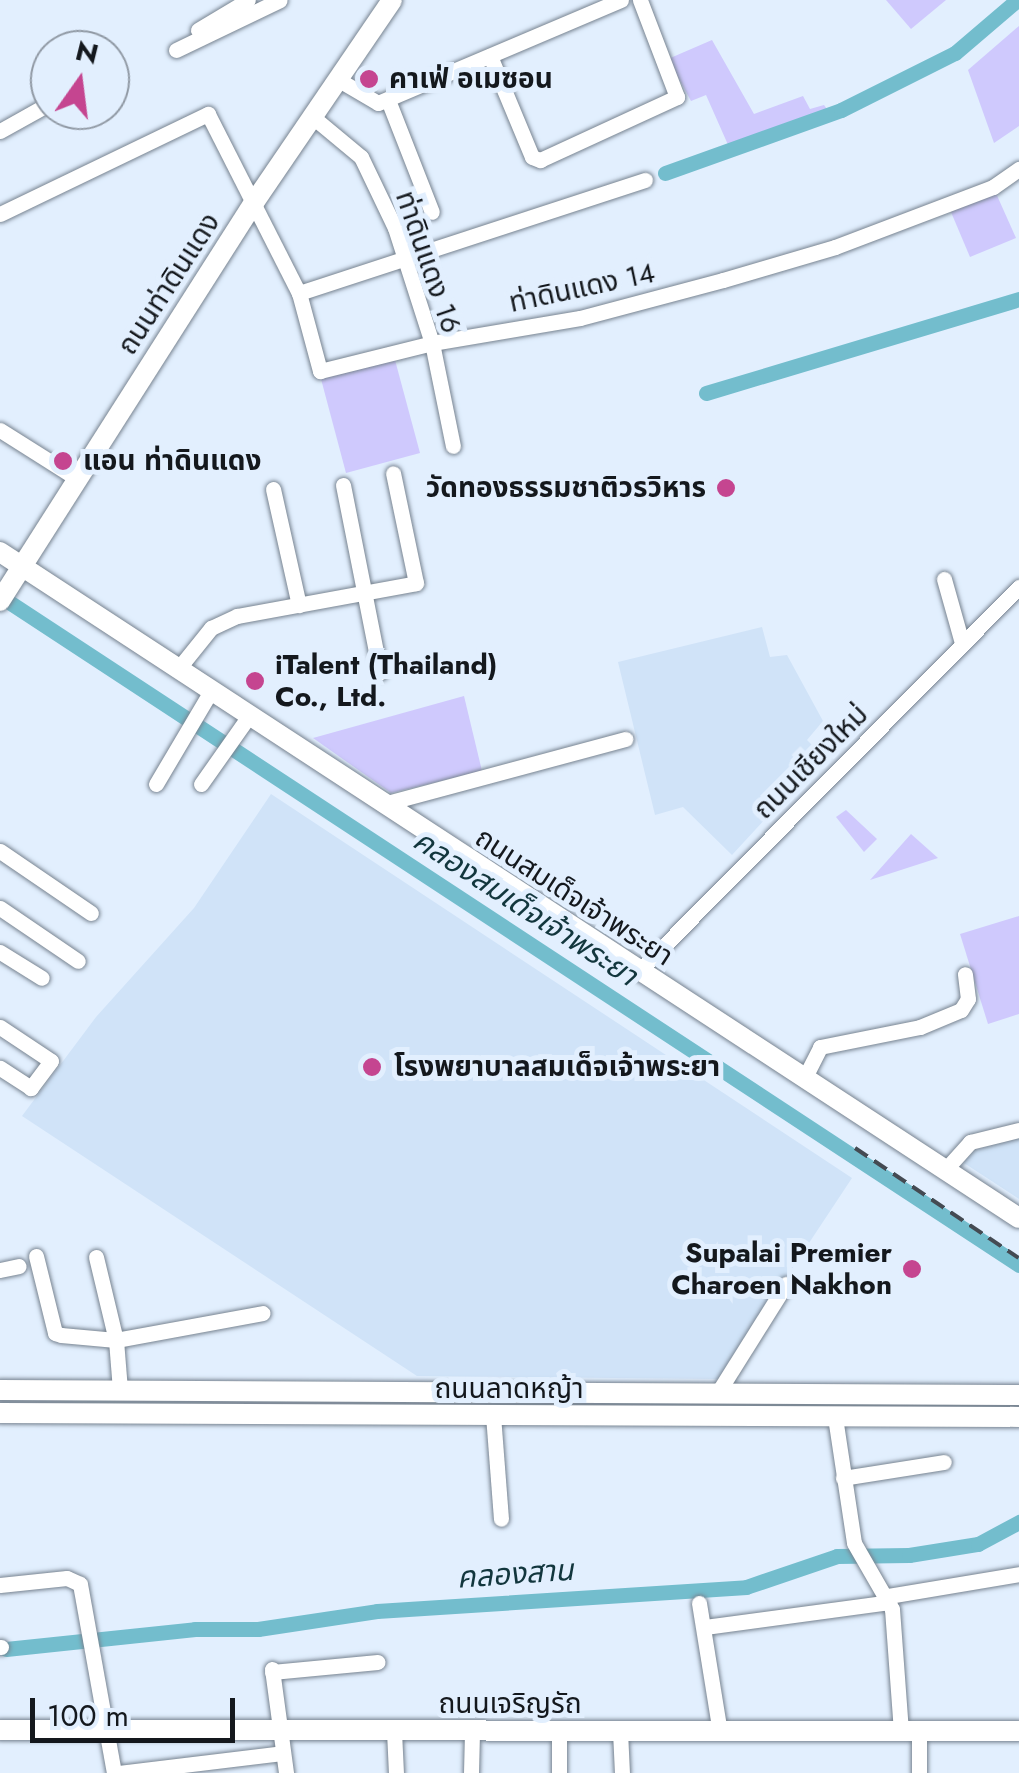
<!DOCTYPE html>
<html>
<head>
<meta charset="utf-8">
<style>
  body { margin:0 }
  #map { position:relative; width:1019px; height:1773px; overflow:hidden; background:#e2effe; font-family:Jost,"Noto Sans Thai",sans-serif }
  div>[style] { position:absolute }
  [style*='--x'] { left:calc(var(--x)*1px); top:calc(var(--y)*1px); width:calc(var(--w)*1px); rotate:calc(var(--a)*1deg) }
  .built>* { inset:0; background:#d0e3f8 }
  .green>* { inset:0; background:#cfc9fd }
  .canal>* { height:15px; margin:-7.5px; padding:0 7.5px; transform-origin:7.5px; border-radius:7.5px; background:#73bdcd }
  .roads { filter:drop-shadow(0 0 2px #778390) drop-shadow(0 0 2px #778390) }
  .street>* { height:15px; margin:-7.5px; padding:0 7.5px; transform-origin:7.5px; border-radius:7.5px; background:#fff }
  .secondary>* { height:20px; margin:-10px; padding:0 10px; transform-origin:10px; border-radius:10px; background:#fff }
  .rail>* { height:4px; margin-top:-2px; transform-origin:0; background:repeating-linear-gradient(90deg,#444a52 0 15px,transparent 0 23px) }
  .dots>* { width:28px; height:28px; translate:-50% -50%; box-sizing:border-box; border:5px solid #e2effe; border-radius:50% }
  span { translate:-50% -50%; white-space:nowrap; text-align:center; line-height:1.15; -webkit-text-stroke:10px #e2effe; paint-order:stroke }
  .poi-label { font-size:28px; color:#14181d; font-weight:700 }
  .left { translate:0 -50%; text-align:left }
  .right { translate:-100% -50%; text-align:right }
  .street-label { font-size:28px; color:#14181d }
  .water-label { font-size:30px; color:#12363d; font-style:italic }
  .north { position:absolute; left:30px; top:30px; width:100px; height:100px; box-sizing:border-box; background:#e2effe; border:2px solid #9099a4; border-radius:50%; rotate:14deg; font-size:28px; font-weight:700; line-height:40px; text-align:center; color:#14181d }
  .north::after { content:''; display:block; margin:auto; width:35px; height:45px; background:#c54590; clip-path:polygon(50% 0,100% 100%,50% 72%,0 100%) }
  .scale { position:absolute; left:30px; top:1698px; width:205px; height:45px; box-sizing:border-box; border:5px solid #14181d; border-top:0; padding-left:12px; font-size:30px; line-height:35px; white-space:nowrap; color:#14181d; -webkit-text-stroke:8px #e2effe; paint-order:stroke }
</style>
</head>
<body>
<div id="map">
  <div class="built">
    <div style="clip-path:polygon(762px 627px,770px 657px,787px 655px,823px 721px,807px 740px,823px 756px,732px 855px,683px 807px,655px 815px,618px 662px)"></div>
    <div style="clip-path:polygon(271px 794px,852px 1178px,719px 1379px,417px 1376px,22px 1116px,96px 1017px,194px 908px)"></div>
    <div style="clip-path:polygon(1019px 1137px,1019px 1199px,964px 1163px,969px 1152px)"></div>
  </div>
  <div class="green">
    <div style="clip-path:polygon(886px 0,946px 0,911px 29px)"></div>
    <div style="clip-path:polygon(1019px 26px,1019px 126px,994px 143px,968px 70px)"></div>
    <div style="clip-path:polygon(712px 40px,754px 114px,803px 96px,810px 109px,824px 105px,829px 112px,729px 147px,706px 95px,691px 101px,668px 59px)"></div>
    <div style="clip-path:polygon(995px 191px,1016px 238px,970px 257px,948px 205px)"></div>
    <div style="clip-path:polygon(395px 360px,420px 453px,346px 473px,321px 379px)"></div>
    <div style="clip-path:polygon(464px 696px,482px 771px,391px 793px,313px 738px)"></div>
    <div style="clip-path:polygon(846px 810px,877px 839px,864px 852px,836px 817px)"></div>
    <div style="clip-path:polygon(911px 834px,938px 858px,870px 880px)"></div>
    <div style="clip-path:polygon(1019px 916px,1019px 1014px,988px 1024px,960px 934px)"></div>
  </div>
  <div class="canal">
    <div style="--x:665;--y:173;--w:187;--a:-19.7"></div>
    <div style="--x:841;--y:110;--w:127;--a:-26.6"></div>
    <div style="--x:955;--y:53;--w:82;--a:-40.5"></div>
    <div style="--x:706;--y:393;--w:327;--a:-16.7"></div>
    <div style="--x:0;--y:596;--w:1219;--a:33.29"></div>
    <div style="--x:6;--y:1649;--w:190;--a:-6"></div>
    <div style="--x:195;--y:1629;--w:63;--a:0"></div>
    <div style="--x:258;--y:1629;--w:120;--a:-8.6"></div>
    <div style="--x:377;--y:1611;--w:370;--a:-3.7"></div>
    <div style="--x:746;--y:1587;--w:96;--a:-18.8"></div>
    <div style="--x:837;--y:1556;--w:72;--a:-0.8"></div>
    <div style="--x:909;--y:1555;--w:70;--a:-9.1"></div>
    <div style="--x:978;--y:1544;--w:47;--a:-28.2"></div>
  </div>
  <div class="roads">
    <div class="street">
      <div style="--x:198;--y:30;--w:58;--a:-31"></div>
      <div style="--x:176;--y:50;--w:115;--a:-25.7"></div>
      <div style="--x:490;--y:56;--w:109;--a:67.4"></div>
      <div style="--x:532;--y:157;--w:9;--a:21"></div>
      <div style="--x:540;--y:160;--w:151;--a:-24.7"></div>
      <div style="--x:677;--y:97;--w:104;--a:-110.9"></div>
      <div style="--x:339;--y:80;--w:45;--a:30.5"></div>
      <div style="--x:378;--y:103;--w:264;--a:-23"></div>
      <div style="--x:388;--y:100;--w:120;--a:68.6"></div>
      <div style="--x:314;--y:118;--w:61;--a:39.7"></div>
      <div style="--x:361;--y:157;--w:79;--a:64.4"></div>
      <div style="--x:395;--y:228;--w:121;--a:72.2"></div>
      <div style="--x:432;--y:343;--w:105;--a:78.5"></div>
      <div style="--x:0;--y:131;--w:49;--a:-29.2"></div>
      <div style="--x:0;--y:214;--w:231;--a:-25.7"></div>
      <div style="--x:208;--y:114;--w:201;--a:63.1"></div>
      <div style="--x:299;--y:293;--w:81;--a:74.9"></div>
      <div style="--x:320;--y:371;--w:115;--a:-14"></div>
      <div style="--x:432;--y:343;--w:150;--a:-9.6"></div>
      <div style="--x:580;--y:318;--w:148;--a:-14.9"></div>
      <div style="--x:723;--y:280;--w:117;--a:-16.4"></div>
      <div style="--x:835;--y:247;--w:169;--a:-20.8"></div>
      <div style="--x:993;--y:187;--w:32;--a:-35"></div>
      <div style="--x:299;--y:293;--w:364;--a:-18.1"></div>
      <div style="--x:0;--y:430;--w:93;--a:32.3"></div>
      <div style="--x:343;--y:485;--w:191;--a:78.8"></div>
      <div style="--x:273;--y:489;--w:119;--a:77.4"></div>
      <div style="--x:944;--y:579;--w:66;--a:74.3"></div>
      <div style="--x:178;--y:669;--w:53;--a:-51.2"></div>
      <div style="--x:211;--y:628;--w:29;--a:-25"></div>
      <div style="--x:237;--y:616;--w:182;--a:-10.4"></div>
      <div style="--x:416;--y:583;--w:112;--a:-101.8"></div>
      <div style="--x:156;--y:784;--w:108;--a:-59.4"></div>
      <div style="--x:201;--y:784;--w:83;--a:-54.8"></div>
      <div style="--x:383;--y:804;--w:251;--a:-15"></div>
      <div style="--x:0;--y:851;--w:110;--a:34.3"></div>
      <div style="--x:0;--y:908;--w:94;--a:34.2"></div>
      <div style="--x:0;--y:952;--w:49;--a:31.8"></div>
      <div style="--x:638;--y:972;--w:542;--a:-45.3"></div>
      <div style="--x:0;--y:1027;--w:61;--a:33.7"></div>
      <div style="--x:51;--y:1061;--w:34;--a:127"></div>
      <div style="--x:31;--y:1088;--w:37;--a:-147"></div>
      <div style="--x:804;--y:1079;--w:36;--a:-63"></div>
      <div style="--x:820;--y:1047;--w:102;--a:-11.3"></div>
      <div style="--x:920;--y:1027;--w:44;--a:-22.5"></div>
      <div style="--x:961;--y:1010;--w:13;--a:-58"></div>
      <div style="--x:968;--y:999;--w:25;--a:-97"></div>
      <div style="--x:945;--y:1170;--w:38;--a:-48"></div>
      <div style="--x:970;--y:1142;--w:50;--a:-13.8"></div>
      <div style="--x:36;--y:1256;--w:79;--a:76.1"></div>
      <div style="--x:55;--y:1333;--w:6;--a:18"></div>
      <div style="--x:61;--y:1335;--w:55;--a:5.2"></div>
      <div style="--x:116;--y:1340;--w:149;--a:-10.4"></div>
      <div style="--x:96;--y:1257;--w:85;--a:76.5"></div>
      <div style="--x:116;--y:1340;--w:50;--a:85.4"></div>
      <div style="--x:0;--y:1270;--w:19;--a:-12"></div>
      <div style="--x:717;--y:1394;--w:130;--a:-57.9"></div>
      <div style="--x:493;--y:1415;--w:104;--a:85.6"></div>
      <div style="--x:835;--y:1417;--w:127;--a:81.4"></div>
      <div style="--x:854;--y:1543;--w:76;--a:60.1"></div>
      <div style="--x:892;--y:1609;--w:123;--a:85.8"></div>
      <div style="--x:843;--y:1478;--w:102;--a:-9"></div>
      <div style="--x:0;--y:1585;--w:67;--a:-6"></div>
      <div style="--x:67;--y:1578;--w:14;--a:25"></div>
      <div style="--x:80;--y:1584;--w:192;--a:79.8"></div>
      <div style="--x:888;--y:1596;--w:133;--a:-9.5"></div>
      <div style="--x:699;--y:1603;--w:131;--a:80.8"></div>
      <div style="--x:705;--y:1627;--w:186;--a:-7.7"></div>
      <div style="--x:0;--y:1647;--w:1;--a:0"></div>
      <div style="--x:272;--y:1669;--w:105;--a:82.3"></div>
      <div style="--x:272;--y:1672;--w:106;--a:-5.4"></div>
      <div style="--x:394;--y:1731;--w:42;--a:87.3"></div>
      <div style="--x:559;--y:1731;--w:42;--a:90"></div>
      <div style="--x:620;--y:1731;--w:42;--a:87.3"></div>
      <div style="--x:919;--y:1733;--w:40;--a:90"></div>
      <div style="--x:118;--y:1773;--w:166;--a:-6.9"></div>
      <div style="--x:471;--y:1773;--w:42;--a:-88.6"></div>
    </div>
    <div class="secondary">
      <div style="--x:0;--y:552;--w:1217;--a:33.17"></div>
      <div style="--x:0;--y:601;--w:474;--a:-57.5"></div>
      <div style="--x:255;--y:201;--w:243;--a:-55.7"></div>
      <div style="--x:0;--y:1390;--w:1019;--a:0.28"></div>
      <div style="--x:0;--y:1413;--w:1019;--a:0.22"></div>
      <div style="--x:0;--y:1730;--w:1019;--a:0.06"></div>
    </div>
  </div>
  <div class="rail">
    <div style="--x:855;--y:1148;--w:197;--a:33.9"></div>
  </div>
  <div class="dots">
    <div style="left:369px;top:79px;background:#c54590"></div>
    <div style="left:63px;top:461px;background:#c54590"></div>
    <div style="left:726px;top:488px;background:#c54590"></div>
    <div style="left:255px;top:681px;background:#c54590"></div>
    <div style="left:372px;top:1067px;background:#c54590"></div>
    <div style="left:912px;top:1269px;background:#c54590"></div>
  </div>
  <div class="poi-label">
    <span class="left" style="left:389px;top:79px">คาเฟ่ อเมซอน</span>
    <span class="left" style="left:83px;top:461px">แอน ท่าดินแดง</span>
    <span class="right" style="left:706px;top:488px">วัดทองธรรมชาติวรวิหาร</span>
    <span class="left" style="left:275px;top:681px">iTalent (Thailand)<br>Co., Ltd.</span>
    <span class="left" style="left:394px;top:1067px">โรงพยาบาลสมเด็จเจ้าพระยา</span>
    <span class="right" style="left:892px;top:1269px">Supalai Premier<br>Charoen Nakhon</span>
  </div>
  <div class="street-label">
    <span style="left:428px;top:262px;rotate:71deg">ท่าดินแดง 16</span>
    <span style="left:169px;top:284px;rotate:-57deg">ถนนท่าดินแดง</span>
    <span style="left:582px;top:288px;rotate:-12deg">ท่าดินแดง 14</span>
    <span style="left:811px;top:762px;rotate:-45deg">ถนนเชียงใหม่</span>
    <span style="left:574px;top:897px;rotate:33deg">ถนนสมเด็จเจ้าพระยา</span>
    <span style="left:509px;top:1389px">ถนนลาดหญ้า</span>
    <span style="left:510px;top:1704px">ถนนเจริญรัถ</span>
  </div>
  <div class="water-label">
    <span style="left:525px;top:908px;rotate:33deg">คลองสมเด็จเจ้าพระยา</span>
    <span style="left:515px;top:1574px;rotate:-4deg">คลองสาน</span>
  </div>
  <div class="north">N</div>
  <div class="scale">100 m</div>
</div>
</body>
</html>
